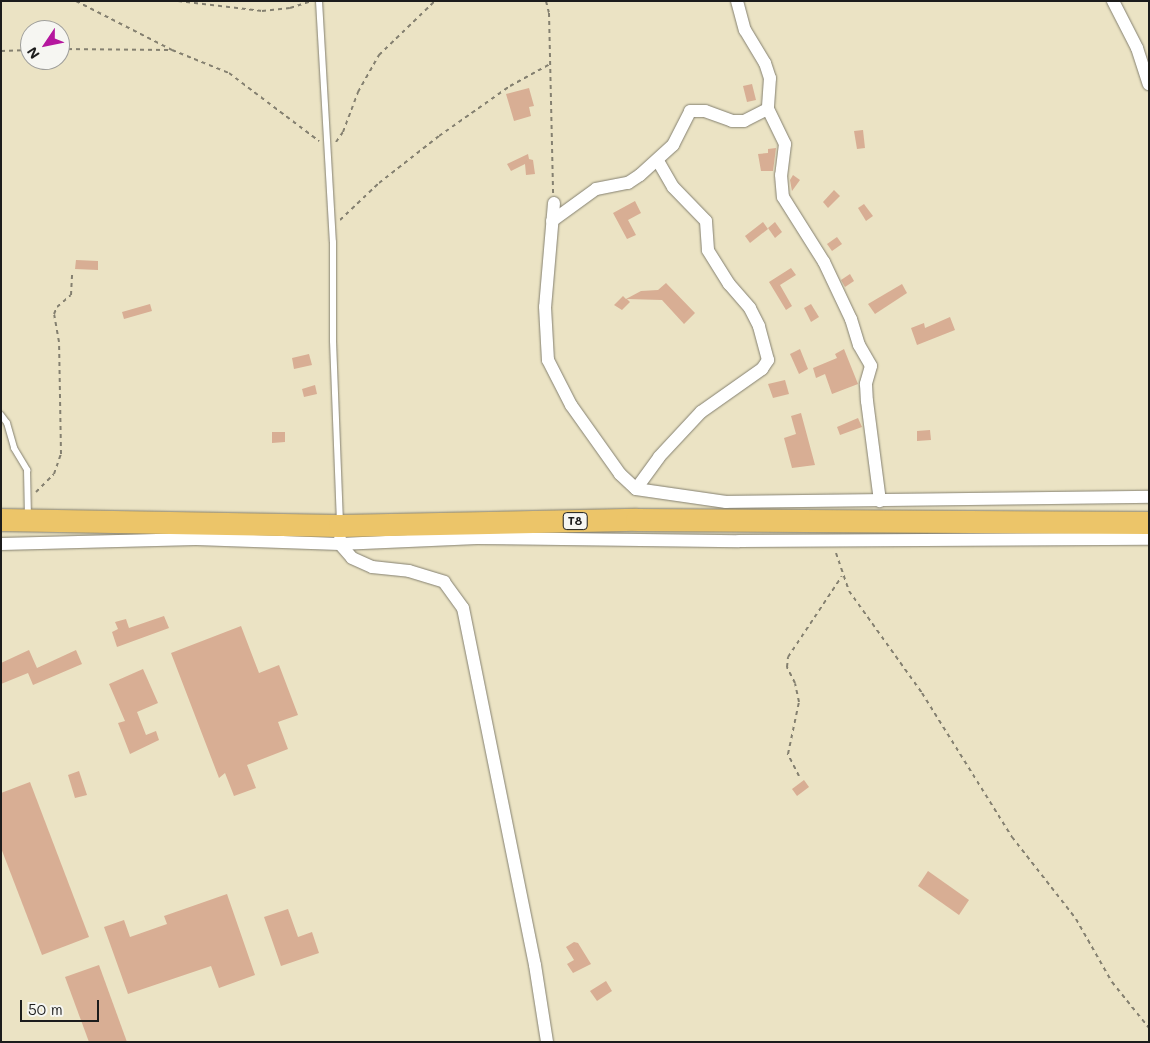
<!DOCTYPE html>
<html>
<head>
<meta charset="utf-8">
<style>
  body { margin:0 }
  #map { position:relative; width:1150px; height:1043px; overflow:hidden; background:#ebe3c4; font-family:Mali,sans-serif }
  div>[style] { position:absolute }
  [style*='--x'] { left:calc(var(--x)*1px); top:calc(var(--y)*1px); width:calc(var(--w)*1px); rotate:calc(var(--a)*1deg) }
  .building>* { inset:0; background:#d8ae94 }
  .path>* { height:2px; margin-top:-1px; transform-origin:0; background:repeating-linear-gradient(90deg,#848070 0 4px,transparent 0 8px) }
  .roads { filter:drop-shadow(0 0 1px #848070) drop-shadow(0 0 1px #848070) }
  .lane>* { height:6px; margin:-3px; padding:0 3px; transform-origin:3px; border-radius:3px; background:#fff }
  .street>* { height:12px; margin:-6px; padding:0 6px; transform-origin:6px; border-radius:6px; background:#fff }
  .highway>* { height:22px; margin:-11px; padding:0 11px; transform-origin:11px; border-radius:11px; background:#ecc569 }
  span { translate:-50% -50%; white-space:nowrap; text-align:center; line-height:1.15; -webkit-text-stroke:4px #f6f6f2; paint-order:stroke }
  .shield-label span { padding:1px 4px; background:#f6f6f2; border:1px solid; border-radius:4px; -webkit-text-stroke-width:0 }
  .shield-label { font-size:12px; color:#1c1c1c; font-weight:700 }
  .frame { position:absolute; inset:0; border:2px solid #1c1c1c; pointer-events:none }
  .north { position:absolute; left:20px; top:20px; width:50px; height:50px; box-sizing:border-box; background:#f6f6f2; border:1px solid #9f9f9c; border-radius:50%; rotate:236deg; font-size:14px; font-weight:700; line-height:20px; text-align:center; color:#1c1c1c }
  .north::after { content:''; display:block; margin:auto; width:18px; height:22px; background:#b5179e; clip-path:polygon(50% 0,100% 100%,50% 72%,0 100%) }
  .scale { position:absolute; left:20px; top:1000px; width:79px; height:22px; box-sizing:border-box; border:2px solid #1c1c1c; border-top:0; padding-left:6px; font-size:15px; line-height:18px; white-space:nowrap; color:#1c1c1c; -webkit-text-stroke:4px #f6f6f2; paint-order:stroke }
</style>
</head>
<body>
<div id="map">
  <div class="building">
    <div style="clip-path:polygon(752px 84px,756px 100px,747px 102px,743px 86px)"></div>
    <div style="clip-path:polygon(529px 88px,534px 106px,529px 107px,531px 116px,514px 121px,506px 94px)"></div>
    <div style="clip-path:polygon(863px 130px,865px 148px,857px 149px,854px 131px)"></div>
    <div style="clip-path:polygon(776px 148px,773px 171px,761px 171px,758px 154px,768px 153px,768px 149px)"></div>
    <div style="clip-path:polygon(528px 154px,529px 159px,533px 160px,535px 174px,526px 175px,525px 164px,511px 171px,507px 164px)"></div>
    <div style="clip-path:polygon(793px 175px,800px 180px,792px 191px,790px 180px)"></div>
    <div style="clip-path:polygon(834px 190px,840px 196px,828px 208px,823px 202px)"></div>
    <div style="clip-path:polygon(635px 201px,641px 213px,628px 220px,636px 235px,627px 239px,613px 213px)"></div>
    <div style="clip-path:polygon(864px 204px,873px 216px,866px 221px,858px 208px)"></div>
    <div style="clip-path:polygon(763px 222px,768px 229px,750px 243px,745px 236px)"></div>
    <div style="clip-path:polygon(775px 222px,782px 232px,775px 238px,768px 228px)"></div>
    <div style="clip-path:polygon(837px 237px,842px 244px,832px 251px,827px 244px)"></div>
    <div style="clip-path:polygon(76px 260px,98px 261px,98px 270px,75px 269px)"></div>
    <div style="clip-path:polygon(791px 268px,796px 275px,780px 285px,792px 306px,786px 310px,769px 282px)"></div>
    <div style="clip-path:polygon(850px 274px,854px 281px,845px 287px,841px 280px)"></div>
    <div style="clip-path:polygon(666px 283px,695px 313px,684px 324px,662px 300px,627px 299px,630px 302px,622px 310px,614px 305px,623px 296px,626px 299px,641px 291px,658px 290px)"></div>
    <div style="clip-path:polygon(902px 284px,907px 293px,875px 314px,868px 304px)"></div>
    <div style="clip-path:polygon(150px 304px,152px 311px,124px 319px,122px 312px)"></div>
    <div style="clip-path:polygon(811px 304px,819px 317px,811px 322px,804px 308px)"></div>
    <div style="clip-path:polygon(950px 317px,955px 330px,917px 345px,911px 328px,924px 323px,925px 328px)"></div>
    <div style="clip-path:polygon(800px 349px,808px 369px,799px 374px,790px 354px)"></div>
    <div style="clip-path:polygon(844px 349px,858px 384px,832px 394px,825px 374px,816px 378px,813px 368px,837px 358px,835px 354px)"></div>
    <div style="clip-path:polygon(309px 354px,312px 365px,294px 369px,292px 358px)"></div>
    <div style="clip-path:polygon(785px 380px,789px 394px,773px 398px,768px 384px)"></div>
    <div style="clip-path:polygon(315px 385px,317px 394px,304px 397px,302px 389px)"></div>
    <div style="clip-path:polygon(801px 413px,815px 465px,792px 468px,784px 438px,796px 434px,791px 416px)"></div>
    <div style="clip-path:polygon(858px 418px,862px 427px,840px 435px,837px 427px)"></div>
    <div style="clip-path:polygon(930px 430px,931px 440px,917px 441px,917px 431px)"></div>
    <div style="clip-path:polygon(272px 432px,285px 432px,285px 442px,272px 443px)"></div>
    <div style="clip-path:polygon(164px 616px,169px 628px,117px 647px,112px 632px,118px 629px,115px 622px,126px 619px,129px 628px)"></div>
    <div style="clip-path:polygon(241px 626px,259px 673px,279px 665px,298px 715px,278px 722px,288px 749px,247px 765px,256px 788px,234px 796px,225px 773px,219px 778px,171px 653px)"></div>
    <div style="clip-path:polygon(29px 650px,37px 668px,76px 650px,82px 664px,33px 685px,28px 673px,1px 684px,1px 663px)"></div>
    <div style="clip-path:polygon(143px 669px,158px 703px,137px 712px,146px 735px,156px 731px,159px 740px,130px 754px,118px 723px,125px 721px,109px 684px)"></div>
    <div style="clip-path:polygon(79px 771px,87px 795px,75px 798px,68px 775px)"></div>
    <div style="clip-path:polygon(804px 780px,809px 787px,797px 796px,792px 789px)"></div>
    <div style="clip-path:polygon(30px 782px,89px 937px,42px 955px,1px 848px,1px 793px)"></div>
    <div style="clip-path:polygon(928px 871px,969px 900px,959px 915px,918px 886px)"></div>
    <div style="clip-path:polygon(227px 894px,255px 975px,219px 988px,211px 966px,128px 994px,104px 927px,124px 920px,130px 937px,167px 924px,164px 916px)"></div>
    <div style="clip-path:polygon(288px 909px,298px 937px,312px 932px,319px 953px,281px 966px,264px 917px)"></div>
    <div style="clip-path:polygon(574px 942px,578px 943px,591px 964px,573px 973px,567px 964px,574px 960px,566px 947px)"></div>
    <div style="clip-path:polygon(99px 965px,127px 1042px,89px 1042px,65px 977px)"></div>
    <div style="clip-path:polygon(606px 981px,612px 991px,597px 1001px,590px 991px)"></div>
  </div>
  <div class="path">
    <div style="--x:76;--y:1;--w:108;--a:27"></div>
    <div style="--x:172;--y:50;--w:61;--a:22"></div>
    <div style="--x:229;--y:73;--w:113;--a:37.1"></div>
    <div style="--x:178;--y:1;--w:85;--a:6.8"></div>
    <div style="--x:262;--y:11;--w:28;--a:-6"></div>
    <div style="--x:290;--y:8;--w:22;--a:-18"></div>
    <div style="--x:546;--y:1;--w:12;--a:76"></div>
    <div style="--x:549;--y:13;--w:180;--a:88.7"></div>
    <div style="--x:60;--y:49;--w:110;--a:0.5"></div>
    <div style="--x:1;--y:51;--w:29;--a:-2"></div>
    <div style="--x:336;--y:142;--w:12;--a:-55"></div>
    <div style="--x:343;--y:132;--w:43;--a:-69.4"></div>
    <div style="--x:358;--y:92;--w:43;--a:-60.4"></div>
    <div style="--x:379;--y:55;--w:78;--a:-44"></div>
    <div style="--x:340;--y:220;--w:54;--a:-43.5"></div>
    <div style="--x:379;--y:183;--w:76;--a:-38.1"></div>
    <div style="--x:439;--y:136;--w:87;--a:-35.2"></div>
    <div style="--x:510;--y:86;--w:46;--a:-28.8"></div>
    <div style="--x:36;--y:492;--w:25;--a:-45"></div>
    <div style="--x:54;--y:474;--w:21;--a:-71"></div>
    <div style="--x:61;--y:454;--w:112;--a:-91"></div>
    <div style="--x:59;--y:342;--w:28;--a:-100"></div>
    <div style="--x:54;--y:314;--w:8;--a:-67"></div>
    <div style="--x:57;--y:307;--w:18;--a:-41"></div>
    <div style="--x:71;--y:295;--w:21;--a:-87"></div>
    <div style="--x:836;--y:553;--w:40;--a:71.1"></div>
    <div style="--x:849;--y:591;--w:125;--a:54.4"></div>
    <div style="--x:922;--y:693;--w:170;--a:58"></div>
    <div style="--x:1012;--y:837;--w:104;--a:52"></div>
    <div style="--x:1076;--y:919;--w:73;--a:60.3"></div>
    <div style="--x:1112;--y:982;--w:59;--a:51.2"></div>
    <div style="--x:799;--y:776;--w:25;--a:-117"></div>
    <div style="--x:788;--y:754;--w:53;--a:-78.1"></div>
    <div style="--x:799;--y:702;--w:19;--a:-102"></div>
    <div style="--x:795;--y:683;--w:18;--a:-117"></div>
    <div style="--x:787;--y:667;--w:10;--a:-84"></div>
    <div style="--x:788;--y:657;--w:97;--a:-56.3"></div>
  </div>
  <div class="roads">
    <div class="lane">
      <div style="--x:319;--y:1;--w:241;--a:86.7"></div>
      <div style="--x:333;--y:242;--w:99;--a:90"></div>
      <div style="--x:333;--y:341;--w:182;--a:87.8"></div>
      <div style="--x:1;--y:415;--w:10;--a:53"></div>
      <div style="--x:7;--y:423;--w:26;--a:74"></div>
      <div style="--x:14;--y:448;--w:26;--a:59"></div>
      <div style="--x:27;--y:470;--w:47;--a:88.8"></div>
    </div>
    <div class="street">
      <div style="--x:737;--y:1;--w:30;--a:75"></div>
      <div style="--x:745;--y:30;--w:39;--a:59"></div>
      <div style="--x:765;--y:63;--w:16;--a:72"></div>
      <div style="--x:770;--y:78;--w:31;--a:94"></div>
      <div style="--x:768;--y:109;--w:39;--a:64"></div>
      <div style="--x:785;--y:144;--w:31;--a:97"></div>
      <div style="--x:781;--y:175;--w:22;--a:85"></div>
      <div style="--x:783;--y:197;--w:77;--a:57.8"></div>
      <div style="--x:824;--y:262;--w:63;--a:64.7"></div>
      <div style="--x:851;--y:319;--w:27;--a:73"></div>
      <div style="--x:859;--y:345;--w:24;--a:60"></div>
      <div style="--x:871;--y:366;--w:19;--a:106"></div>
      <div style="--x:866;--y:384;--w:17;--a:87"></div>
      <div style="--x:867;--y:401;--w:101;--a:82.6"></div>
      <div style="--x:1113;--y:1;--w:53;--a:62.9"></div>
      <div style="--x:1137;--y:48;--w:38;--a:72"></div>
      <div style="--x:554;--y:203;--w:104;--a:94.9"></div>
      <div style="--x:545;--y:307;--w:53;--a:86.8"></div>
      <div style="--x:548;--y:360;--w:51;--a:62.9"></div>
      <div style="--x:571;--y:405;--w:85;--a:54.6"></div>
      <div style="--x:620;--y:474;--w:22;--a:43"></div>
      <div style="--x:636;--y:489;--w:91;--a:8.2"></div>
      <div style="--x:726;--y:502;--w:423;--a:-0.7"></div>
      <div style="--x:552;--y:221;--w:54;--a:-36"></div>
      <div style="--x:596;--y:189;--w:33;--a:-11"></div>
      <div style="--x:628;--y:183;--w:14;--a:-34"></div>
      <div style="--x:640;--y:175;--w:45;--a:-42.3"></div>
      <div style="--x:673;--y:145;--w:38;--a:-63"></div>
      <div style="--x:690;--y:111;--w:15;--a:0"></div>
      <div style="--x:705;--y:111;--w:29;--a:20"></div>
      <div style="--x:732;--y:121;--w:12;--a:0"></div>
      <div style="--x:744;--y:121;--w:27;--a:-27"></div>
      <div style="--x:636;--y:489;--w:39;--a:-54"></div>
      <div style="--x:659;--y:457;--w:62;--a:-47"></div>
      <div style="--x:701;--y:412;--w:75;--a:-35.2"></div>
      <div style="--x:762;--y:369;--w:11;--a:-56"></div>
      <div style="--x:768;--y:360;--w:35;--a:-105"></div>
      <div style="--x:759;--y:326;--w:20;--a:-117"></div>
      <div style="--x:750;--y:308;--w:32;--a:-131"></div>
      <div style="--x:729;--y:284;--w:40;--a:-122"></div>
      <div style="--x:708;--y:250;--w:29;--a:-94"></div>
      <div style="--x:706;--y:221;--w:47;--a:-134.1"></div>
      <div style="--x:673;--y:187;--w:30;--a:-120"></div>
      <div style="--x:340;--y:539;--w:5;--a:90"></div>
      <div style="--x:340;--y:544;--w:18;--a:49"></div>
      <div style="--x:352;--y:558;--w:22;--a:24"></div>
      <div style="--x:372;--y:567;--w:37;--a:6"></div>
      <div style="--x:409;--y:571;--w:37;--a:17"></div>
      <div style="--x:444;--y:582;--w:32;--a:54"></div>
      <div style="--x:463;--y:608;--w:364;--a:78.6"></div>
      <div style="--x:535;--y:965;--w:78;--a:81.1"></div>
      <div style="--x:1;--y:544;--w:195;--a:-1.5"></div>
      <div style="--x:196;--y:539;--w:144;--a:2"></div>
      <div style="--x:340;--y:544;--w:137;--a:-2.5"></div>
      <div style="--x:477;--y:538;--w:262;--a:0.7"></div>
      <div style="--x:739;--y:541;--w:410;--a:-0.3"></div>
    </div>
    <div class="highway">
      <div style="--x:1;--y:520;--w:339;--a:1"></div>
      <div style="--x:340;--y:526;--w:297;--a:-1.2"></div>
      <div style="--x:637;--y:520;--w:512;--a:0.34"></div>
    </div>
  </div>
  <div class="shield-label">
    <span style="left:575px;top:521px">T8</span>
  </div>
  <div class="frame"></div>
  <div class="north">N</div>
  <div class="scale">50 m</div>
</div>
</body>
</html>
